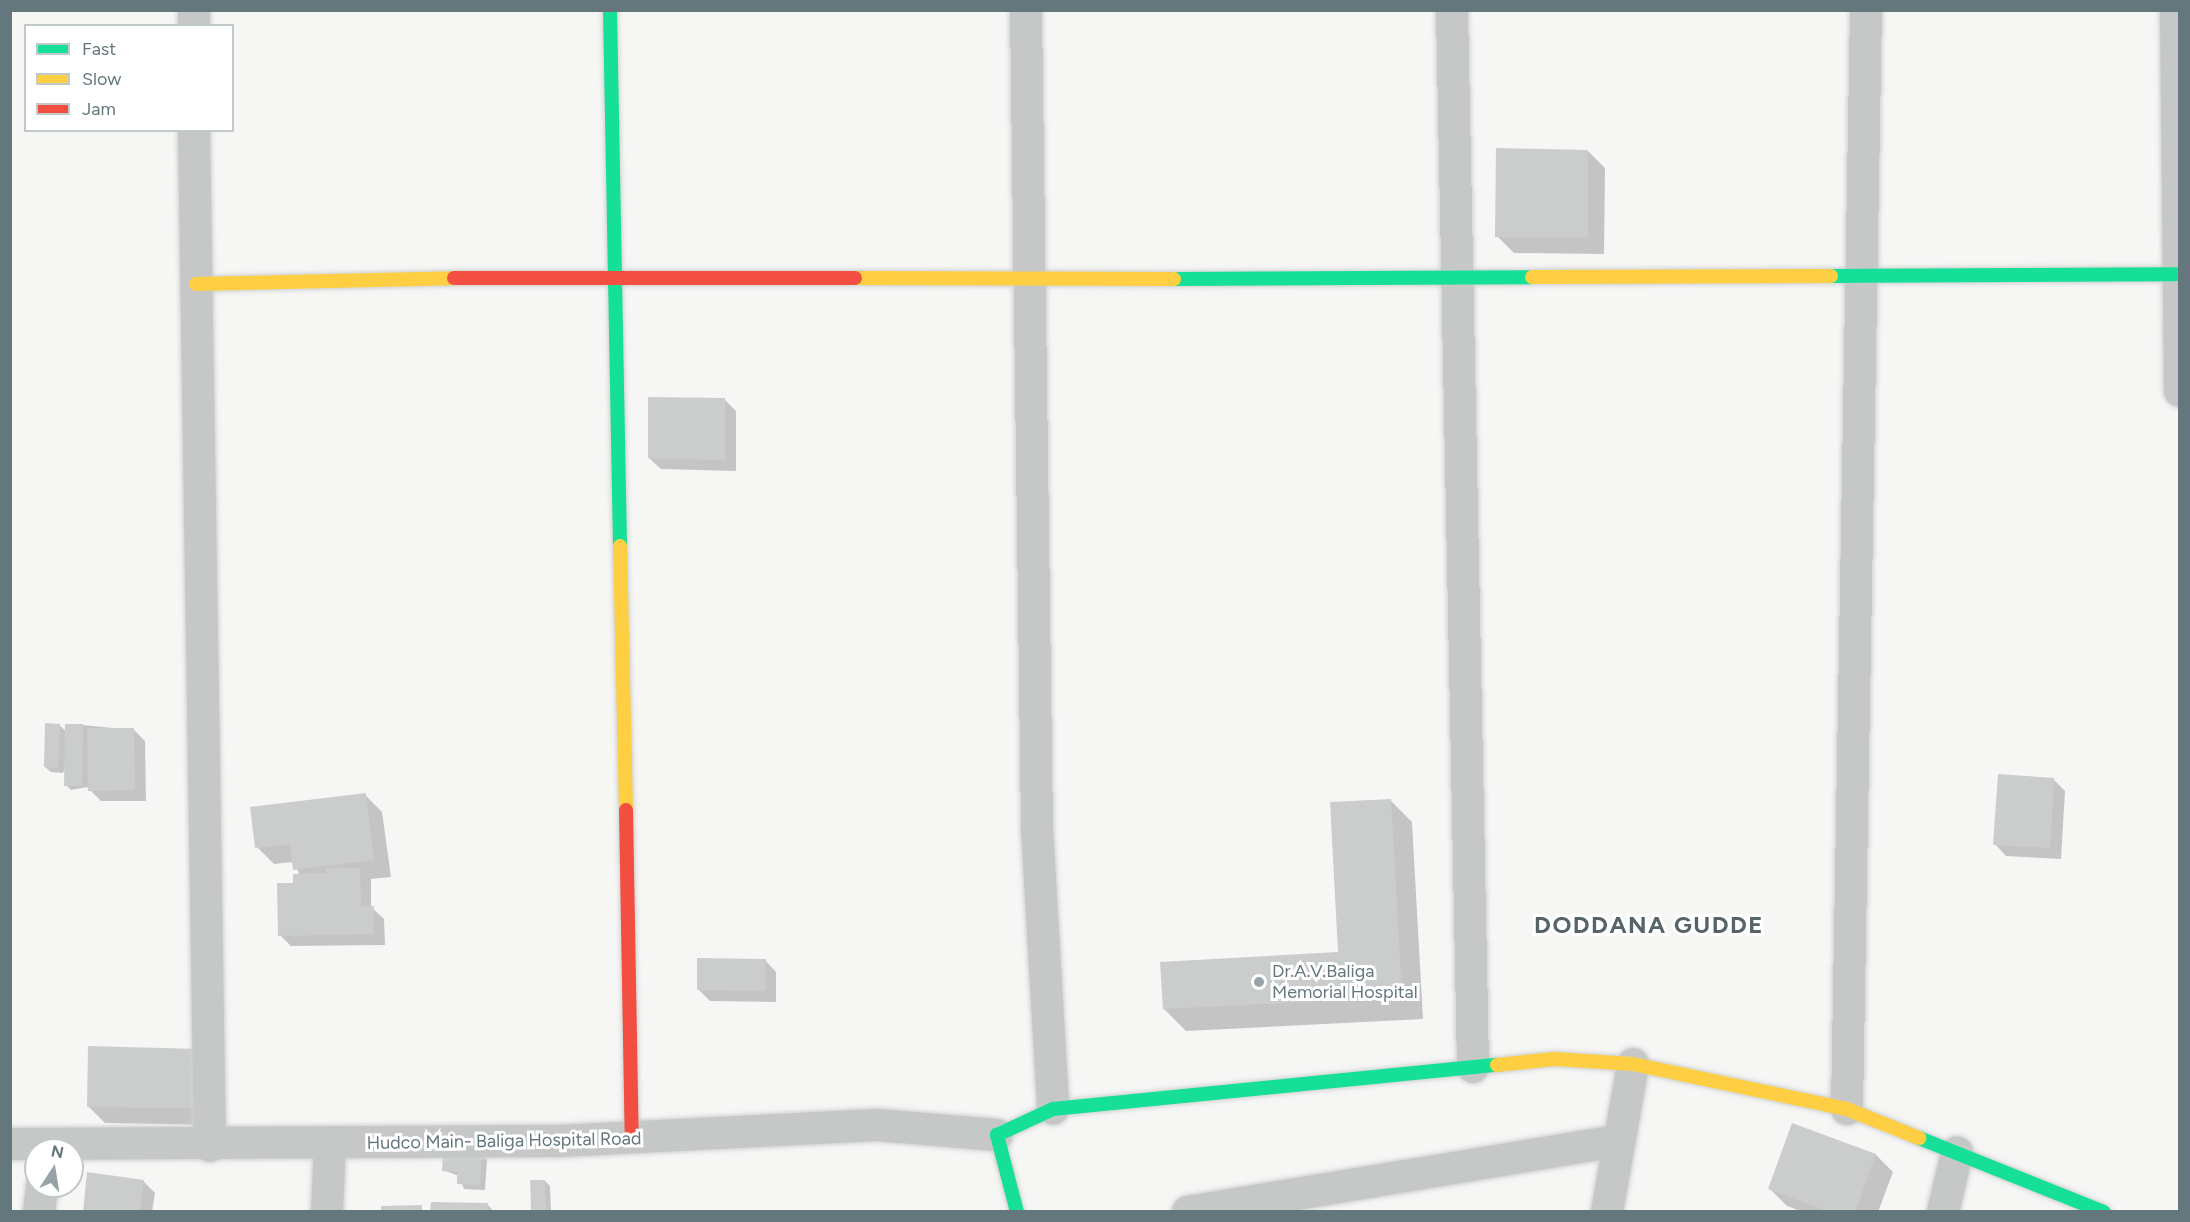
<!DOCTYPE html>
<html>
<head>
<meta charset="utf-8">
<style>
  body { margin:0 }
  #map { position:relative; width:2190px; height:1222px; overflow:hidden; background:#f6f6f5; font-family:Figtree,sans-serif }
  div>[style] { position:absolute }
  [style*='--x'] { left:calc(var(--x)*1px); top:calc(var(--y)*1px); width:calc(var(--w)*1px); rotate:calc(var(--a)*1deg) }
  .shadow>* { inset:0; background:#0003 }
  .building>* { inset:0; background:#cbcdcd }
  .roads { filter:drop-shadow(0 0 2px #d0d2d2) drop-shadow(0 0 2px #d0d2d2) }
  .street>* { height:32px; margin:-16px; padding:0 16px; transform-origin:16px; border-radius:16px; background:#c6c8c8 }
  .fast>* { height:14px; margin:-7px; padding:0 7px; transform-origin:7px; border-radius:7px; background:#16e098 }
  .slow>* { height:14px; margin:-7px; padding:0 7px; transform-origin:7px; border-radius:7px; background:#ffcf43 }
  .jam>* { height:14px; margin:-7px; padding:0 7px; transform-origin:7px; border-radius:7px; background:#f24e42 }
  .dots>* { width:16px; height:16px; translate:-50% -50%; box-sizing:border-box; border:3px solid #fff; border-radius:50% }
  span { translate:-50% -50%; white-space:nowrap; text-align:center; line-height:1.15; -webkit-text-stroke:6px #fff; paint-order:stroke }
  .poi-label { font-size:18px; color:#64777c }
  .left { translate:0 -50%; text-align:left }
  .street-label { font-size:18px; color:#64777c }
  .district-label { font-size:24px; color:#566368; font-weight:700; letter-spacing:1.5px }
  .frame { position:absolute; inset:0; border:12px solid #64777c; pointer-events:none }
  .legend { position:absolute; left:24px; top:24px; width:210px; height:108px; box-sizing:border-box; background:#fff; border:2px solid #c1c9cb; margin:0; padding:8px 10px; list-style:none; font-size:18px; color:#64777c }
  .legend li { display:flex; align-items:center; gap:12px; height:30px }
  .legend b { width:30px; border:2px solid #c1c9cb }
  .north { position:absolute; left:24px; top:1138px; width:60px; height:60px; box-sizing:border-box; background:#fff; border:2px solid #c1c9cb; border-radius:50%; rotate:12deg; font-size:16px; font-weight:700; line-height:24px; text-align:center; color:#64777c }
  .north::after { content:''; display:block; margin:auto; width:21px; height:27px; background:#97a3a6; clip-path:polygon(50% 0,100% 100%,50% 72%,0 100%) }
</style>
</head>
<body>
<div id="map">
  <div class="shadow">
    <div style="clip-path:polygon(1588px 151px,1605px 168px,1604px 254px,1514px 253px,1497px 236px)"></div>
    <div style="clip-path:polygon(725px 400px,736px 411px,736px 471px,661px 469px,649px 458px)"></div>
    <div style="clip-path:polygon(59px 725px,67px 732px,82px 725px,134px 730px,145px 741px,146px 801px,101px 801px,87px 787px,71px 790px,66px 785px,66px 764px,63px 773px,51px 772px,45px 767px)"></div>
    <div style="clip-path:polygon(2053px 779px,2065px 791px,2061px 859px,2006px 856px,1995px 844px)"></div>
    <div style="clip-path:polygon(365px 795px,382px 812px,391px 877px,371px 879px,371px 907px,384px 919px,385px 945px,291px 946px,280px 935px,300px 875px,293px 862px,274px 864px,257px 847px)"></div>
    <div style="clip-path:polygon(1390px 800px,1412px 822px,1423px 1019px,1186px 1031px,1164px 1009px,1340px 954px)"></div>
    <div style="clip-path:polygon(765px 960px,776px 972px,776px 1002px,710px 1001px,698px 989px)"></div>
    <div style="clip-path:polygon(199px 1050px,215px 1125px,105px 1123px,88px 1106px)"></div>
    <div style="clip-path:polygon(1792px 1125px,1876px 1155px,1893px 1172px,1878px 1212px,1803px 1212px,1787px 1206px,1769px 1188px)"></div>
    <div style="clip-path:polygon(481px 1154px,487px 1159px,485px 1190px,464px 1189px,459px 1176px,443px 1170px)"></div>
    <div style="clip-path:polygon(143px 1181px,155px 1193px,152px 1212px,84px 1212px)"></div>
    <div style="clip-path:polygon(545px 1181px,550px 1186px,551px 1212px,534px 1212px)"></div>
    <div style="clip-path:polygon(488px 1205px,494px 1212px,432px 1212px)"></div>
  </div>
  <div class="building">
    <div style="clip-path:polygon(1496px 148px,1588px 150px,1588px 237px,1495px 237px)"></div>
    <div style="clip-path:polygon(648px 397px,725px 398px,725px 460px,648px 458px)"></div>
    <div style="clip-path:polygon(45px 723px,60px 724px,58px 768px,44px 767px)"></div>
    <div style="clip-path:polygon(65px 724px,83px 724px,82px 786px,64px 786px)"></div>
    <div style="clip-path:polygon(87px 728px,134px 728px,135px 790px,88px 791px)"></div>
    <div style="clip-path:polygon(1998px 774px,2054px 778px,2050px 848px,1993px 845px)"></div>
    <div style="clip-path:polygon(366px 793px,374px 860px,293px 870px,290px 844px,255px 848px,250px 807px)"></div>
    <div style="clip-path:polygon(1391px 799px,1402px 997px,1163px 1009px,1160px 962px,1338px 952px,1330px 802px)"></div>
    <div style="clip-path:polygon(326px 868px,360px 868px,361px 906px,374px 906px,374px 934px,278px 936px,277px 883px,293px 883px,293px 874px,326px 873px)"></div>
    <div style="clip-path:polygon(697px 958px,766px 959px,765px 991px,697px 990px)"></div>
    <div style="clip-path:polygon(88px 1046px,199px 1049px,198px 1108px,87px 1107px)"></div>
    <div style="clip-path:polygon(1792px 1123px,1876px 1154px,1855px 1212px,1830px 1212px,1768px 1189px)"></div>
    <div style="clip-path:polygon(443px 1150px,482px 1152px,480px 1185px,457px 1184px,457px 1172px,442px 1171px)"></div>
    <div style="clip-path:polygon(87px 1172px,144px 1180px,140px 1212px,83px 1212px)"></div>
    <div style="clip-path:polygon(530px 1180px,545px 1180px,546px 1210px,531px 1210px)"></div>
    <div style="clip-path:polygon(431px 1202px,488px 1203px,488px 1212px,430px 1212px)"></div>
    <div style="clip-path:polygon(422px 1205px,422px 1212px,381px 1212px,381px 1206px)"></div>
  </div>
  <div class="roads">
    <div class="street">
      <div style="--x:194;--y:10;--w:16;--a:90"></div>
      <div style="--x:1026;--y:10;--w:818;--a:89.23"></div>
      <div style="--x:1037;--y:828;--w:281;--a:86.7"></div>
      <div style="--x:1452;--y:10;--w:1057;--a:88.86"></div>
      <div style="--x:2176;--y:10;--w:381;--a:89.4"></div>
      <div style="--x:194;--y:130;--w:1016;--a:89.1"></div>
      <div style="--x:1847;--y:1109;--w:1099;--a:-89.01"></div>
      <div style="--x:10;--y:1144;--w:550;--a:-0.31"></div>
      <div style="--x:560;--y:1141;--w:317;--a:-2.9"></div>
      <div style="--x:877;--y:1125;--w:120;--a:4.8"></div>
      <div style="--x:39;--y:1212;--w:26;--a:-83"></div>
      <div style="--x:327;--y:1212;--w:68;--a:-87.5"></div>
      <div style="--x:1188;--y:1212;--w:437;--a:-9.4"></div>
      <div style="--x:1607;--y:1212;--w:150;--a:-80"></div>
      <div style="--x:1943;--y:1212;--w:61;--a:-76.7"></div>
    </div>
    <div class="fast">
      <div style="--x:610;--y:10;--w:536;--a:88.93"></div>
      <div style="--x:1831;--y:276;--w:345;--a:-0.3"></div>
      <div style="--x:1174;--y:279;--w:358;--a:-0.3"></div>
      <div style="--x:1919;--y:1138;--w:199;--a:21.8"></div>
      <div style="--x:1017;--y:1212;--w:80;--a:-104.6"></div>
      <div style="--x:997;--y:1135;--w:62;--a:-24.9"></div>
      <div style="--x:1053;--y:1109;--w:446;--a:-5.7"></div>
    </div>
    <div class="slow">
      <div style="--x:1532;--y:277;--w:299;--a:-0.2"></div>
      <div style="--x:855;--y:278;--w:319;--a:0.2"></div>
      <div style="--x:196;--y:284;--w:258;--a:-1.3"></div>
      <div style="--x:620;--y:546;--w:264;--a:88.7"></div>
      <div style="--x:1497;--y:1065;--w:57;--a:-6"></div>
      <div style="--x:1554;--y:1059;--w:79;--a:3.6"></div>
      <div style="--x:1633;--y:1064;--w:219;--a:11.9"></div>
      <div style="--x:1847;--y:1109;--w:78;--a:21.9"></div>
    </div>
    <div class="jam">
      <div style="--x:454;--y:278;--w:401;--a:0"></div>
      <div style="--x:626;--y:810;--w:329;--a:89"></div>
    </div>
  </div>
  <div class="dots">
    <div style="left:1259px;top:982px;background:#97a3a6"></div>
  </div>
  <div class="poi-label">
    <span class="left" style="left:1272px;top:982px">Dr.A.V.Baliga<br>Memorial Hospital</span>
  </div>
  <div class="street-label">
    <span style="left:504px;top:1141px;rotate:-1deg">Hudco Main- Baliga Hospital Road</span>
  </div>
  <div class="district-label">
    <span style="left:1649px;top:925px">DODDANA GUDDE</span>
  </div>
  <div class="frame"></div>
  <ul class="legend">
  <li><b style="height:8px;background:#16e098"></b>Fast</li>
  <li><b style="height:8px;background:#ffcf43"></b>Slow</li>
  <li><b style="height:8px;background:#f24e42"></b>Jam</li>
  </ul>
  <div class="north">N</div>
</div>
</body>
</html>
